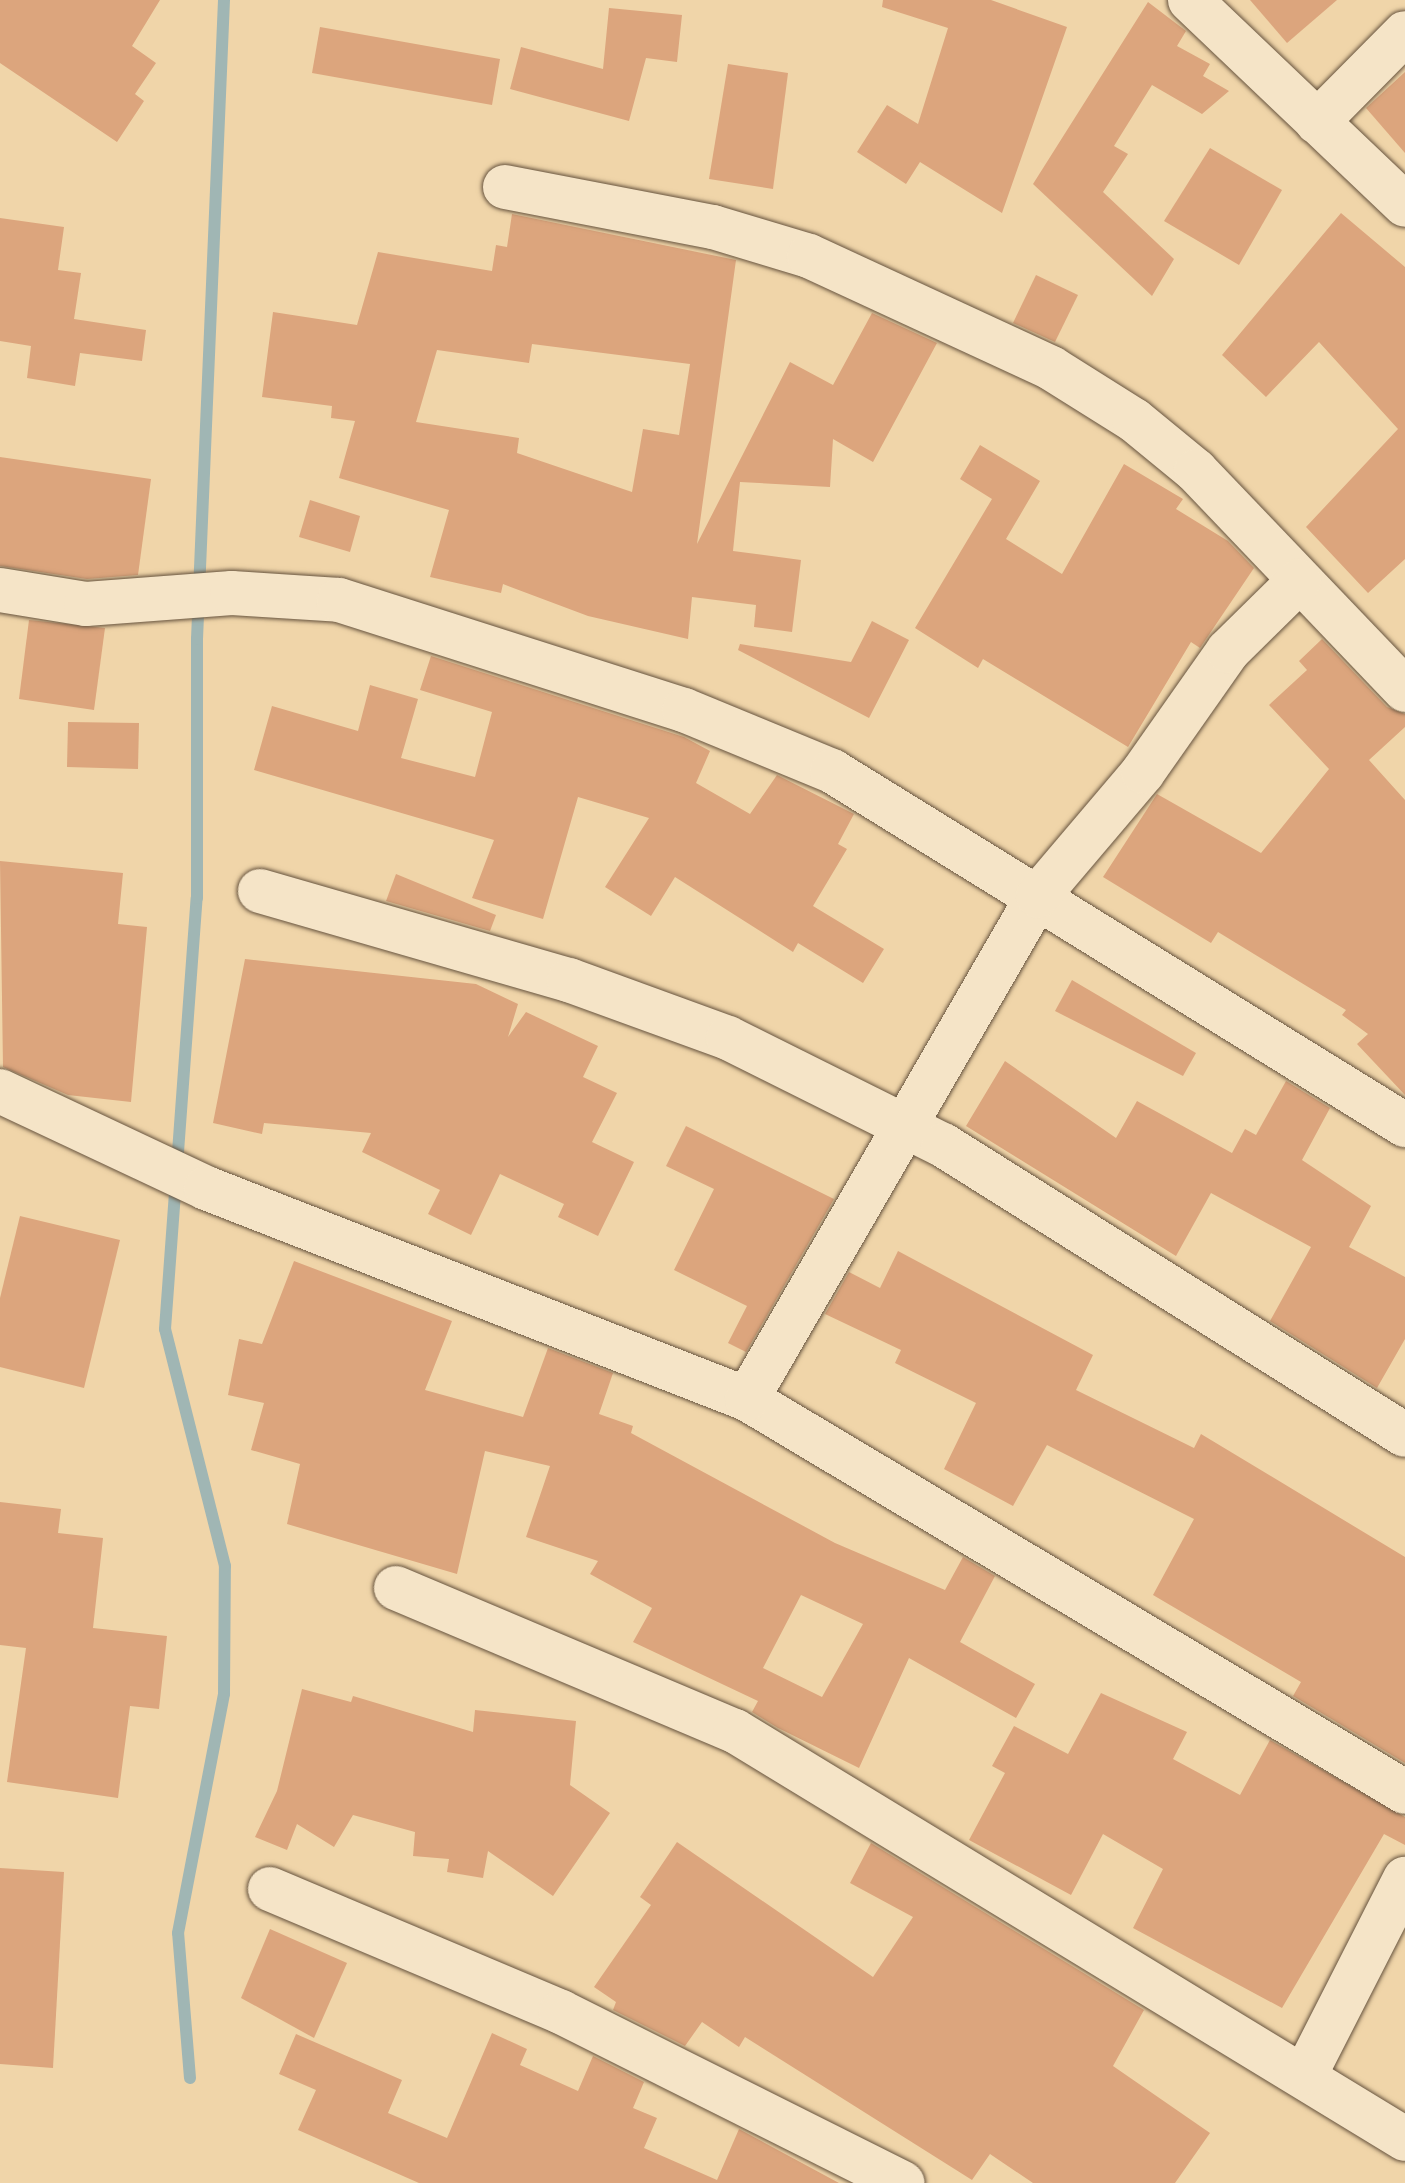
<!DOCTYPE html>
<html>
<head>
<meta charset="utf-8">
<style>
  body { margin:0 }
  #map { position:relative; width:1405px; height:2183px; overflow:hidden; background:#f0d5a9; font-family:Alegreya,serif }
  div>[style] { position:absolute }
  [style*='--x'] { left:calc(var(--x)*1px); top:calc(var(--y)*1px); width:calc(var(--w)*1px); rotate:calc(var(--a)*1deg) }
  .stream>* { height:12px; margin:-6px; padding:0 6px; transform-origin:6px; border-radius:6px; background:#a0b6b4 }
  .building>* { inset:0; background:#dca57d }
  .roads { filter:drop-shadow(0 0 2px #66533e) drop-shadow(0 0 2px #66533e) }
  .minor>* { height:44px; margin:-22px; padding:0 22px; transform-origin:22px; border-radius:22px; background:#f5e4c7 }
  span { translate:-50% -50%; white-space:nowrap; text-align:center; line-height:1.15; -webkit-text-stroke:6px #f5e4c7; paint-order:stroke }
</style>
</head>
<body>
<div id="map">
  <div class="stream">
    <div style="--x:190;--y:2078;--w:145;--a:-94.7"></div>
    <div style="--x:178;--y:1933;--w:243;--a:-79.1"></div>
    <div style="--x:224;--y:1694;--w:128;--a:-89.6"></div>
    <div style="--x:225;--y:1566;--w:244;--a:-104.2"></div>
    <div style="--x:165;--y:1329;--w:432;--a:-85.8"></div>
    <div style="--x:197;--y:898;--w:259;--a:-90"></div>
    <div style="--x:197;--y:639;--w:640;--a:-87.58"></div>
  </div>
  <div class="building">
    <div style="clip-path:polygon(0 0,160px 0,132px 46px,156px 63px,135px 94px,144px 101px,117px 142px,0 63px)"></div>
    <div style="clip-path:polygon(883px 0,991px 0,1067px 27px,1002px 213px,920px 162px,906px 184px,857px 152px,887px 105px,918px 124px,948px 28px,882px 7px)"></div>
    <div style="clip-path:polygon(1250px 0,1337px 0,1287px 43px)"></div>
    <div style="clip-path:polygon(1148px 2px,1186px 31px,1177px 46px,1210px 64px,1203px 76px,1229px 91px,1202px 114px,1152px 85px,1114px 146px,1128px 154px,1103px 192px,1174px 259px,1152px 296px,1033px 184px)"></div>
    <div style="clip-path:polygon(609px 8px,682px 15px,677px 62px,646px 58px,629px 121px,510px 89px,521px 47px,603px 69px)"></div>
    <div style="clip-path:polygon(320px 27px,500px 59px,492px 105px,312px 73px)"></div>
    <div style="clip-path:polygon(728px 64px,788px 73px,773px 189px,709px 179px)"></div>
    <div style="clip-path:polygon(1405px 72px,1405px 153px,1366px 108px)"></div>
    <div style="clip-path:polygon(1210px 148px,1282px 190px,1239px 265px,1164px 221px)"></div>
    <div style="clip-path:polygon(1341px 213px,1405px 267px,1405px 559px,1368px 593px,1306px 527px,1398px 429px,1319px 342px,1266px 397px,1222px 355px)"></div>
    <div style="clip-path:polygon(evenodd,512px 214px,736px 260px,697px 544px,790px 362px,833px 385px,872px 313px,937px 343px,873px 462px,833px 439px,830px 487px,740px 482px,733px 551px,801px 560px,792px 632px,754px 627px,756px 605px,692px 597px,688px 639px,588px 616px,503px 584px,501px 593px,430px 577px,449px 510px,339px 478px,355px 421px,331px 418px,332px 406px,262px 397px,273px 312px,357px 325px,378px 252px,492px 271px,496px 245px,507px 247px,512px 214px,532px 344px,690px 364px,679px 435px,643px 429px,632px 492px,517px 453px,519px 438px,416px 422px,437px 350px,529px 363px,532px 344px)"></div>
    <div style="clip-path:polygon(0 218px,64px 227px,58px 270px,81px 273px,74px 319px,146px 330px,142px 361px,80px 353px,75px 386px,27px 378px,31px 346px,0 341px)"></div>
    <div style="clip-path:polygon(1036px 275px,1078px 295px,1055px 342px,1013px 323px)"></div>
    <div style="clip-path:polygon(980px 445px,1040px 481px,1006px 539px,1062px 574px,1124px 464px,1183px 499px,1176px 509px,1228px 541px,1254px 568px,1200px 648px,1191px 642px,1128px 747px,983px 659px,978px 668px,915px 628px,992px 499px,960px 479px)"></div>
    <div style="clip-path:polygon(0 457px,151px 479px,138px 575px,87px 579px,0 566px)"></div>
    <div style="clip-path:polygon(310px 500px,360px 516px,350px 552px,299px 537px)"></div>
    <div style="clip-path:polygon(29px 620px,105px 628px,94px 710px,19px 699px)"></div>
    <div style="clip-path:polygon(872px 621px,909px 640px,869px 718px,738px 650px,740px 644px,851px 662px)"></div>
    <div style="clip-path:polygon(1322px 639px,1387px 707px,1405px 714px,1405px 727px,1369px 760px,1405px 800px,1405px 1095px,1357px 1044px,1368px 1034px,1342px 1015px,1346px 1010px,1218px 932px,1211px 943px,1103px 877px,1157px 794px,1261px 853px,1329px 769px,1269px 705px,1307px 670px,1299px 661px)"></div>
    <div style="clip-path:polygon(431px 656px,684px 737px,710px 751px,696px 783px,750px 814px,777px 775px,854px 814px,838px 844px,847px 849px,813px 906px,884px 949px,863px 983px,798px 943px,793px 952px,675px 877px,651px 916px,605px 887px,649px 818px,578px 797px,543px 919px,472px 898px,494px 840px,254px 770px,272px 706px,358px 731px,370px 685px,418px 699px,401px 758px,475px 777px,492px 712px,420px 690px)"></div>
    <div style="clip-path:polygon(68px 722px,139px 723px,138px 769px,67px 767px)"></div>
    <div style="clip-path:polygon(0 861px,123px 873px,118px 924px,147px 927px,131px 1102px,68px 1095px,3px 1067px)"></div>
    <div style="clip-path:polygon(396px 874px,496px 915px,490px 931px,386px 901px)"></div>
    <div style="clip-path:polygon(245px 959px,476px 984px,518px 1004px,508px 1037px,526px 1012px,598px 1046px,583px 1077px,617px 1093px,592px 1142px,634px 1162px,598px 1236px,558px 1217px,564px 1204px,500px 1174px,471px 1235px,428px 1214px,440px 1190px,362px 1152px,371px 1133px,264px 1123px,262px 1134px,213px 1123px)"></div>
    <div style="clip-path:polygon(1072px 980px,1196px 1053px,1183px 1076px,1055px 1011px)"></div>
    <div style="clip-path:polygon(1005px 1061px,1116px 1138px,1137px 1101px,1232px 1153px,1245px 1129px,1256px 1135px,1286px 1081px,1330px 1108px,1302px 1160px,1371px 1206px,1349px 1247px,1405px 1277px,1405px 1339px,1377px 1388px,1270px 1321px,1311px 1247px,1211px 1193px,1176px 1256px,966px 1126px)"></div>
    <div style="clip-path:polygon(686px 1126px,834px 1199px,746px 1352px,728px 1343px,747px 1306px,674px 1270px,714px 1189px,666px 1166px)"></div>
    <div style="clip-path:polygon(20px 1216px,120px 1240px,84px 1388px,0 1367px,0 1298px)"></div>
    <div style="clip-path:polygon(898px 1251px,1093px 1355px,1076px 1390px,1194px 1448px,1201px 1434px,1405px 1557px,1405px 1763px,1293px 1696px,1301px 1682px,1153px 1595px,1194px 1519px,1047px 1445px,1013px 1506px,944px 1469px,976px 1403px,895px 1363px,901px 1350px,825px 1314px,849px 1272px,880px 1288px)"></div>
    <div style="clip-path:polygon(evenodd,294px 1261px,452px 1321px,425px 1390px,523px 1417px,548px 1348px,613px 1373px,599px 1414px,633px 1426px,631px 1433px,835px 1543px,945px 1590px,963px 1557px,995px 1576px,960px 1642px,1035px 1684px,1016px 1718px,909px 1658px,859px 1768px,778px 1728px,752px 1712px,758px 1701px,633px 1642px,652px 1608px,590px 1574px,598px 1561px,526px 1537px,550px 1466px,485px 1451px,457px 1574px,287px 1524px,300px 1464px,251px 1450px,264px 1403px,228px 1395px,239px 1339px,262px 1344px,294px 1261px,801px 1595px,863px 1624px,822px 1697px,763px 1668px,801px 1595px)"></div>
    <div style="clip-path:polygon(0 1502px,61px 1509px,58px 1533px,103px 1538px,93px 1628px,167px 1636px,159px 1709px,130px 1706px,118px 1798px,7px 1782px,26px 1648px,0 1645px)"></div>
    <div style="clip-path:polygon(302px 1689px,351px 1702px,353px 1696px,473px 1732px,475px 1710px,576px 1721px,570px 1785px,610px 1813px,553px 1896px,488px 1851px,483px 1878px,447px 1872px,449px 1859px,413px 1856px,415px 1832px,353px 1815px,334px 1847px,297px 1824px,287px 1850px,255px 1837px,277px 1791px)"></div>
    <div style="clip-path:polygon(1101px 1693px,1187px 1732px,1173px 1759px,1240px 1795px,1270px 1740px,1405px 1817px,1405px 1845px,1384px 1834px,1282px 2008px,1133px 1928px,1163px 1869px,1103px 1834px,1071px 1895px,969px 1840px,1005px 1773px,992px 1766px,1014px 1726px,1068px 1754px)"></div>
    <div style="clip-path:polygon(677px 1842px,873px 1977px,913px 1917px,850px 1883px,871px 1843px,1144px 2010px,1113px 2066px,1210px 2133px,1175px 2183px,1033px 2183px,990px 2154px,972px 2180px,745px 2037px,739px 2047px,702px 2022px,685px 2046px,613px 2010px,616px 2002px,594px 1987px,651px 1905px,640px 1897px)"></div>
    <div style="clip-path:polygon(0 1868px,64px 1872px,53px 2068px,0 2064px)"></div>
    <div style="clip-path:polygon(270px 1929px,347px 1963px,314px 2038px,241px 1998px)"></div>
    <div style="clip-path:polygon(492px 2033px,527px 2049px,520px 2065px,578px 2091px,593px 2056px,644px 2082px,633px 2108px,657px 2118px,644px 2148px,717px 2180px,739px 2129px,839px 2183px,419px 2183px,298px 2130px,316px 2090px,279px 2074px,296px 2034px,402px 2080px,388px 2113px,447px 2138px)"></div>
  </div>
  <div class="roads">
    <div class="minor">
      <div style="--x:1190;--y:0;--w:297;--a:43.6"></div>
      <div style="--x:1317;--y:122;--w:125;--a:-45.3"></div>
      <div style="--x:505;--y:187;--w:212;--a:10.9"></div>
      <div style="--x:713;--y:227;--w:100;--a:16.8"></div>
      <div style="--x:809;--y:256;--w:267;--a:24.8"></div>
      <div style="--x:1051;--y:368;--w:98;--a:32.1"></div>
      <div style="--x:1134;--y:420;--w:80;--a:39.4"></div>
      <div style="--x:1196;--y:471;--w:303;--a:46.3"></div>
      <div style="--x:0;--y:590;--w:87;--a:9.2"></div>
      <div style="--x:86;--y:604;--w:146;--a:-4.3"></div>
      <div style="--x:232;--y:593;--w:107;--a:3.7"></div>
      <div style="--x:339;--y:600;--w:362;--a:17.7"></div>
      <div style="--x:684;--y:710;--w:160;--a:22.4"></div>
      <div style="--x:832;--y:771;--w:674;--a:31.71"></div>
      <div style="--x:260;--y:891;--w:322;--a:16.1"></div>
      <div style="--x:569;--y:980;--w:169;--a:20"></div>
      <div style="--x:728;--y:1038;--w:240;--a:26.5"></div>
      <div style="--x:943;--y:1145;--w:545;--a:32.12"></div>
      <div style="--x:0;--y:1091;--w:228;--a:25.2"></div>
      <div style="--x:206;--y:1188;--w:581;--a:21.31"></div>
      <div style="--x:747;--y:1399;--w:766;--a:30.85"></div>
      <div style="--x:747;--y:1399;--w:581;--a:-59.95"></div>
      <div style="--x:1038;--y:896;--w:162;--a:-49.7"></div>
      <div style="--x:1143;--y:772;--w:148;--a:-54.9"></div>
      <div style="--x:1228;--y:651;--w:100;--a:-44.6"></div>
      <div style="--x:396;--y:1588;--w:368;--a:22.9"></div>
      <div style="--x:735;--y:1731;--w:784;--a:31.34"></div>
      <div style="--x:270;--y:1889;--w:316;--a:22.9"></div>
      <div style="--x:561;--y:2012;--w:382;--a:26.6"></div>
      <div style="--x:1306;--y:2073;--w:218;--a:-63"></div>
    </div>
  </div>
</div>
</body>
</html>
